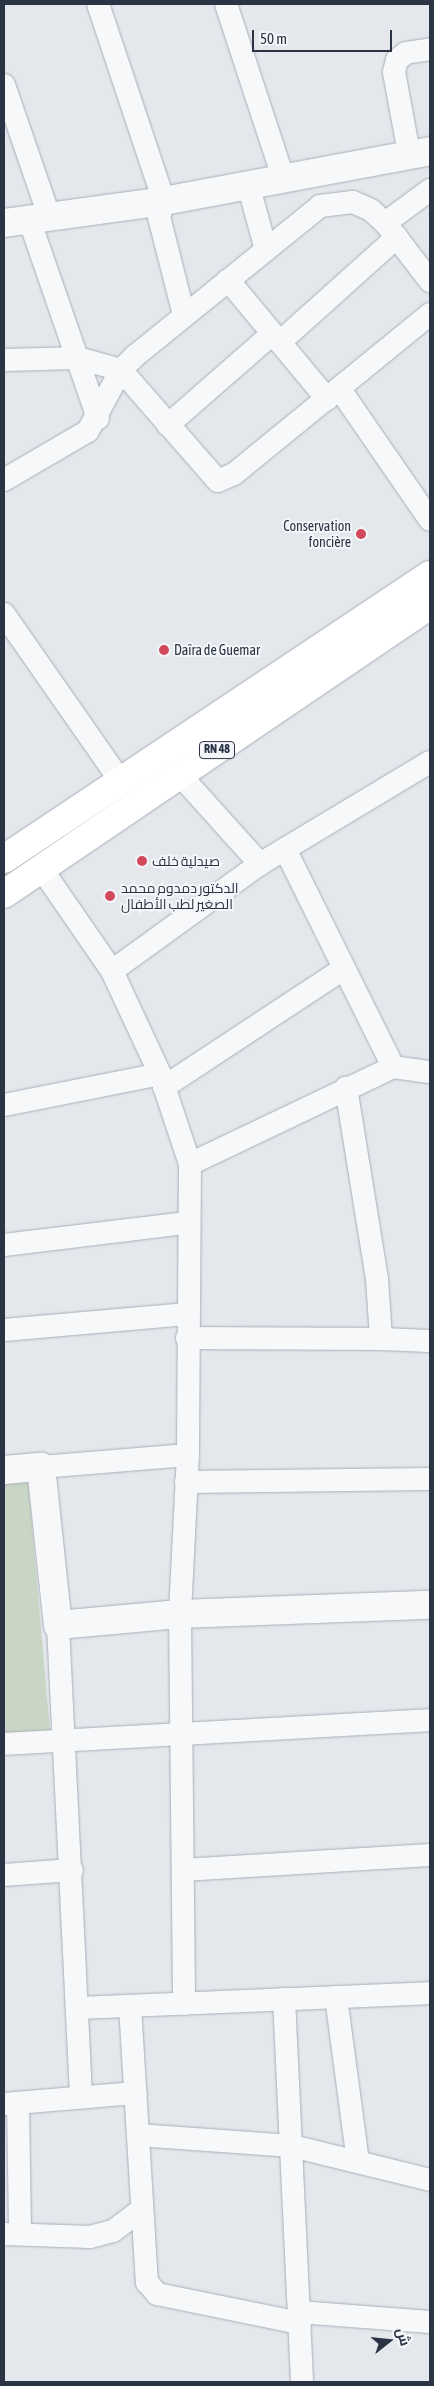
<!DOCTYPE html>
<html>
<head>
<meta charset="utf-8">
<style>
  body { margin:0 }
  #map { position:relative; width:434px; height:2386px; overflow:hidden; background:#e4e7ec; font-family:"Asap Condensed",Cairo,sans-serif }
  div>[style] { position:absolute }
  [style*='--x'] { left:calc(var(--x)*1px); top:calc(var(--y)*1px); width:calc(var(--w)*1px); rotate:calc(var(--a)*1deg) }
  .green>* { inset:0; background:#c9d6c5 }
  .roads { filter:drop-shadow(0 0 1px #a9aeb7) drop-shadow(0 0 1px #a9aeb7) }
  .minor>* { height:22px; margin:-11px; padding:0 11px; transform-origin:11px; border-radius:11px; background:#f7f8fa }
  .tertiary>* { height:28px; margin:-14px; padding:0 14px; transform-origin:14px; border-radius:14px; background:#f7f8fa }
  .trunk>* { height:28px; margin:-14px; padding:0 14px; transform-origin:14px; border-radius:14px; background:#fff }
  .dots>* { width:14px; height:14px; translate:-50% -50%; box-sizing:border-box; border:2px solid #f4f6f9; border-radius:50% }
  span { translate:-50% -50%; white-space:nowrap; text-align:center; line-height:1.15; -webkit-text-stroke:4px #f4f6f9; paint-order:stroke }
  .shield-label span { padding:1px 4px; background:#f4f6f9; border:1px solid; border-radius:4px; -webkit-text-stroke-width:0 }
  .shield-label { font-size:12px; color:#2b3445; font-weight:700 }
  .poi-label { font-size:14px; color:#2b3445 }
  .right { translate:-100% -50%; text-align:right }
  .left { translate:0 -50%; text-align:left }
  .frame { position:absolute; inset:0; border:5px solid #2b3445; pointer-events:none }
  .north { position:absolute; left:364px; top:2316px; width:50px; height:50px; -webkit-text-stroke:4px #f4f6f9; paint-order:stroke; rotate:74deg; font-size:14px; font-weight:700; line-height:20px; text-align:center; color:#2b3445 }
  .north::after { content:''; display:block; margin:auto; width:18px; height:22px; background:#2b3445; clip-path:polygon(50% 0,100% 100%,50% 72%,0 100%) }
  .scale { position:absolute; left:252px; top:30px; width:140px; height:22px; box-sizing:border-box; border:2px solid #2b3445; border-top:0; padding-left:6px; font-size:15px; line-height:18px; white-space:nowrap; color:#2b3445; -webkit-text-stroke:4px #f4f6f9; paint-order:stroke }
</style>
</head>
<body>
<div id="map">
  <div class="green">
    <div style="clip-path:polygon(28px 1479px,50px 1731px,4px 1735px,4px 1481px)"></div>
  </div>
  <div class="roads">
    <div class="minor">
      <div style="--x:98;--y:4;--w:208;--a:71.5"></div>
      <div style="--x:164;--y:201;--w:17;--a:107"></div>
      <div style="--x:159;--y:217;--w:101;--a:75.7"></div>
      <div style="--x:226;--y:4;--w:182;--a:71.8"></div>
      <div style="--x:4;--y:85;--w:139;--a:71"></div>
      <div style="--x:409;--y:153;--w:82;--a:-100.5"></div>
      <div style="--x:394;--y:72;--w:12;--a:-76"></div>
      <div style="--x:397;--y:60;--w:11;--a:-38"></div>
      <div style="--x:406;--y:53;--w:24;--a:-9"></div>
      <div style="--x:248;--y:184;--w:68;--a:74.7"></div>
      <div style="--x:29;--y:219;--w:211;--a:70.9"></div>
      <div style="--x:387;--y:225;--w:71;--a:52.5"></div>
      <div style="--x:228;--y:280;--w:155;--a:50.2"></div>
      <div style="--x:280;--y:342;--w:157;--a:-41.9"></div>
      <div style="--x:4;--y:360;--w:74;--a:-1.5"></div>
      <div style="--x:78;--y:358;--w:45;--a:15.6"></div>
      <div style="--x:121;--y:370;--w:147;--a:48.9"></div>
      <div style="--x:218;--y:481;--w:17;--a:-24"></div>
      <div style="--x:234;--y:474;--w:253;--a:-39.2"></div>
      <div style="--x:339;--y:388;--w:160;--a:55.4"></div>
      <div style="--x:168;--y:425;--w:138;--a:-41.2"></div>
      <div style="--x:4;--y:480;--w:97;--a:-30.3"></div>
      <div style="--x:88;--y:431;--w:69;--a:-61.6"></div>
      <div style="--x:121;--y:370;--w:20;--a:-45"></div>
      <div style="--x:135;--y:356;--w:238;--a:-39"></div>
      <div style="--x:320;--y:206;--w:33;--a:-7"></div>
      <div style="--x:353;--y:202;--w:20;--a:24"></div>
      <div style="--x:371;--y:210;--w:19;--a:43"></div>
      <div style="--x:385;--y:223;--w:56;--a:-36.3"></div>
      <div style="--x:4;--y:614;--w:206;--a:55.1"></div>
      <div style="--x:180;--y:775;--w:120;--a:48"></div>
      <div style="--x:285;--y:849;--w:243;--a:63.6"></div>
      <div style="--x:41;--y:868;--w:125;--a:55.4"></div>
      <div style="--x:112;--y:971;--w:114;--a:65"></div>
      <div style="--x:160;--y:1074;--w:95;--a:71.6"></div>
      <div style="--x:190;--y:1164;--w:291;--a:90.4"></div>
      <div style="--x:188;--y:1455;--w:159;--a:92.9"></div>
      <div style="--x:180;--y:1614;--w:390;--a:89.4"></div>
      <div style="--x:112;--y:971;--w:183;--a:-35.9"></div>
      <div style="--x:260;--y:864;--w:198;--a:-31"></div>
      <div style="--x:164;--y:1087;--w:214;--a:-33.4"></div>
      <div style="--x:4;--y:1105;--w:159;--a:-11.2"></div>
      <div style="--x:190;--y:1164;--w:225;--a:-25.5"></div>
      <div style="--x:393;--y:1067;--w:37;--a:8"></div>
      <div style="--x:4;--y:1245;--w:184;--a:-6.9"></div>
      <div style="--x:4;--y:1330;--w:184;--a:-5"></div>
      <div style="--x:187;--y:1338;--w:194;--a:0.3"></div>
      <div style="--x:381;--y:1339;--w:60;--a:-93.8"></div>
      <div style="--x:377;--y:1279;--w:194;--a:-99.2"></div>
      <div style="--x:381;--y:1339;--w:49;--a:2.3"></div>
      <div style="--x:41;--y:1467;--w:147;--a:-4.7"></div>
      <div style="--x:186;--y:1482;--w:244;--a:-0.7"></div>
      <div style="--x:58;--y:1625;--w:472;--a:87.2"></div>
      <div style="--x:4;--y:1744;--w:427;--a:-3.2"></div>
      <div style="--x:183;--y:1870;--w:247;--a:-3.5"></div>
      <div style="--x:4;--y:1875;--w:68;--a:-4.2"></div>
      <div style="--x:336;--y:1997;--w:166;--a:82.4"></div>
      <div style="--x:284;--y:1999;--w:383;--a:87.3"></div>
      <div style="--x:130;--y:2006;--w:277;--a:86.5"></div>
      <div style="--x:147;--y:2282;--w:16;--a:50"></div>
      <div style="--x:157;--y:2294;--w:146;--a:11.5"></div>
      <div style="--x:78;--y:2008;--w:352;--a:-2.4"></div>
      <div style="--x:18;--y:2103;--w:131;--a:89.1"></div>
      <div style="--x:4;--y:2104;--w:132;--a:-4.8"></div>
      <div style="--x:138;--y:2135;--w:154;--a:4.1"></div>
      <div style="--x:292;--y:2146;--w:142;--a:13.8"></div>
      <div style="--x:4;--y:2234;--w:86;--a:2"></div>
      <div style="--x:90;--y:2237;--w:24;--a:-15"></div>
      <div style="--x:113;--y:2231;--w:35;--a:-37"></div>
      <div style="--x:299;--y:2312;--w:131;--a:4.4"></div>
    </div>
    <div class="tertiary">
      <div style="--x:4;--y:223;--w:162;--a:-7.8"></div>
      <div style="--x:164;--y:201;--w:271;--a:-10.6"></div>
      <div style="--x:4;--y:1470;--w:37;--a:-5"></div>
      <div style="--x:41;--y:1467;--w:159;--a:83.9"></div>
      <div style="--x:58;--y:1625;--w:122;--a:-5.2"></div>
      <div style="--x:180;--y:1614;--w:250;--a:-2.1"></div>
    </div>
    <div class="trunk">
      <div style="--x:4;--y:859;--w:512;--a:-33.69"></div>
      <div style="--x:4;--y:894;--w:515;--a:-34.15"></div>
    </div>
  </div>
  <div class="dots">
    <div style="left:361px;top:534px;background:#d1495b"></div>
    <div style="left:164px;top:650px;background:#d1495b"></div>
    <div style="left:142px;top:861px;background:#d1495b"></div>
    <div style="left:110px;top:896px;background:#d1495b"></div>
  </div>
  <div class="shield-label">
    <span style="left:217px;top:750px">RN 48</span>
  </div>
  <div class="poi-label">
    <span class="right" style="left:351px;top:534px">Conservation<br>foncière</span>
    <span class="left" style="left:174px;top:650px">Daïra de Guemar</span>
    <span class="left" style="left:152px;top:861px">صيدلية خلف</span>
    <span class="left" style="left:121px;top:896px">الدكتور دمدوم محمد<br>الصغير لطب الأطفال</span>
  </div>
  <div class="frame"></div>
  <div class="north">ش</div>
  <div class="scale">50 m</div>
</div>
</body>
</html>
